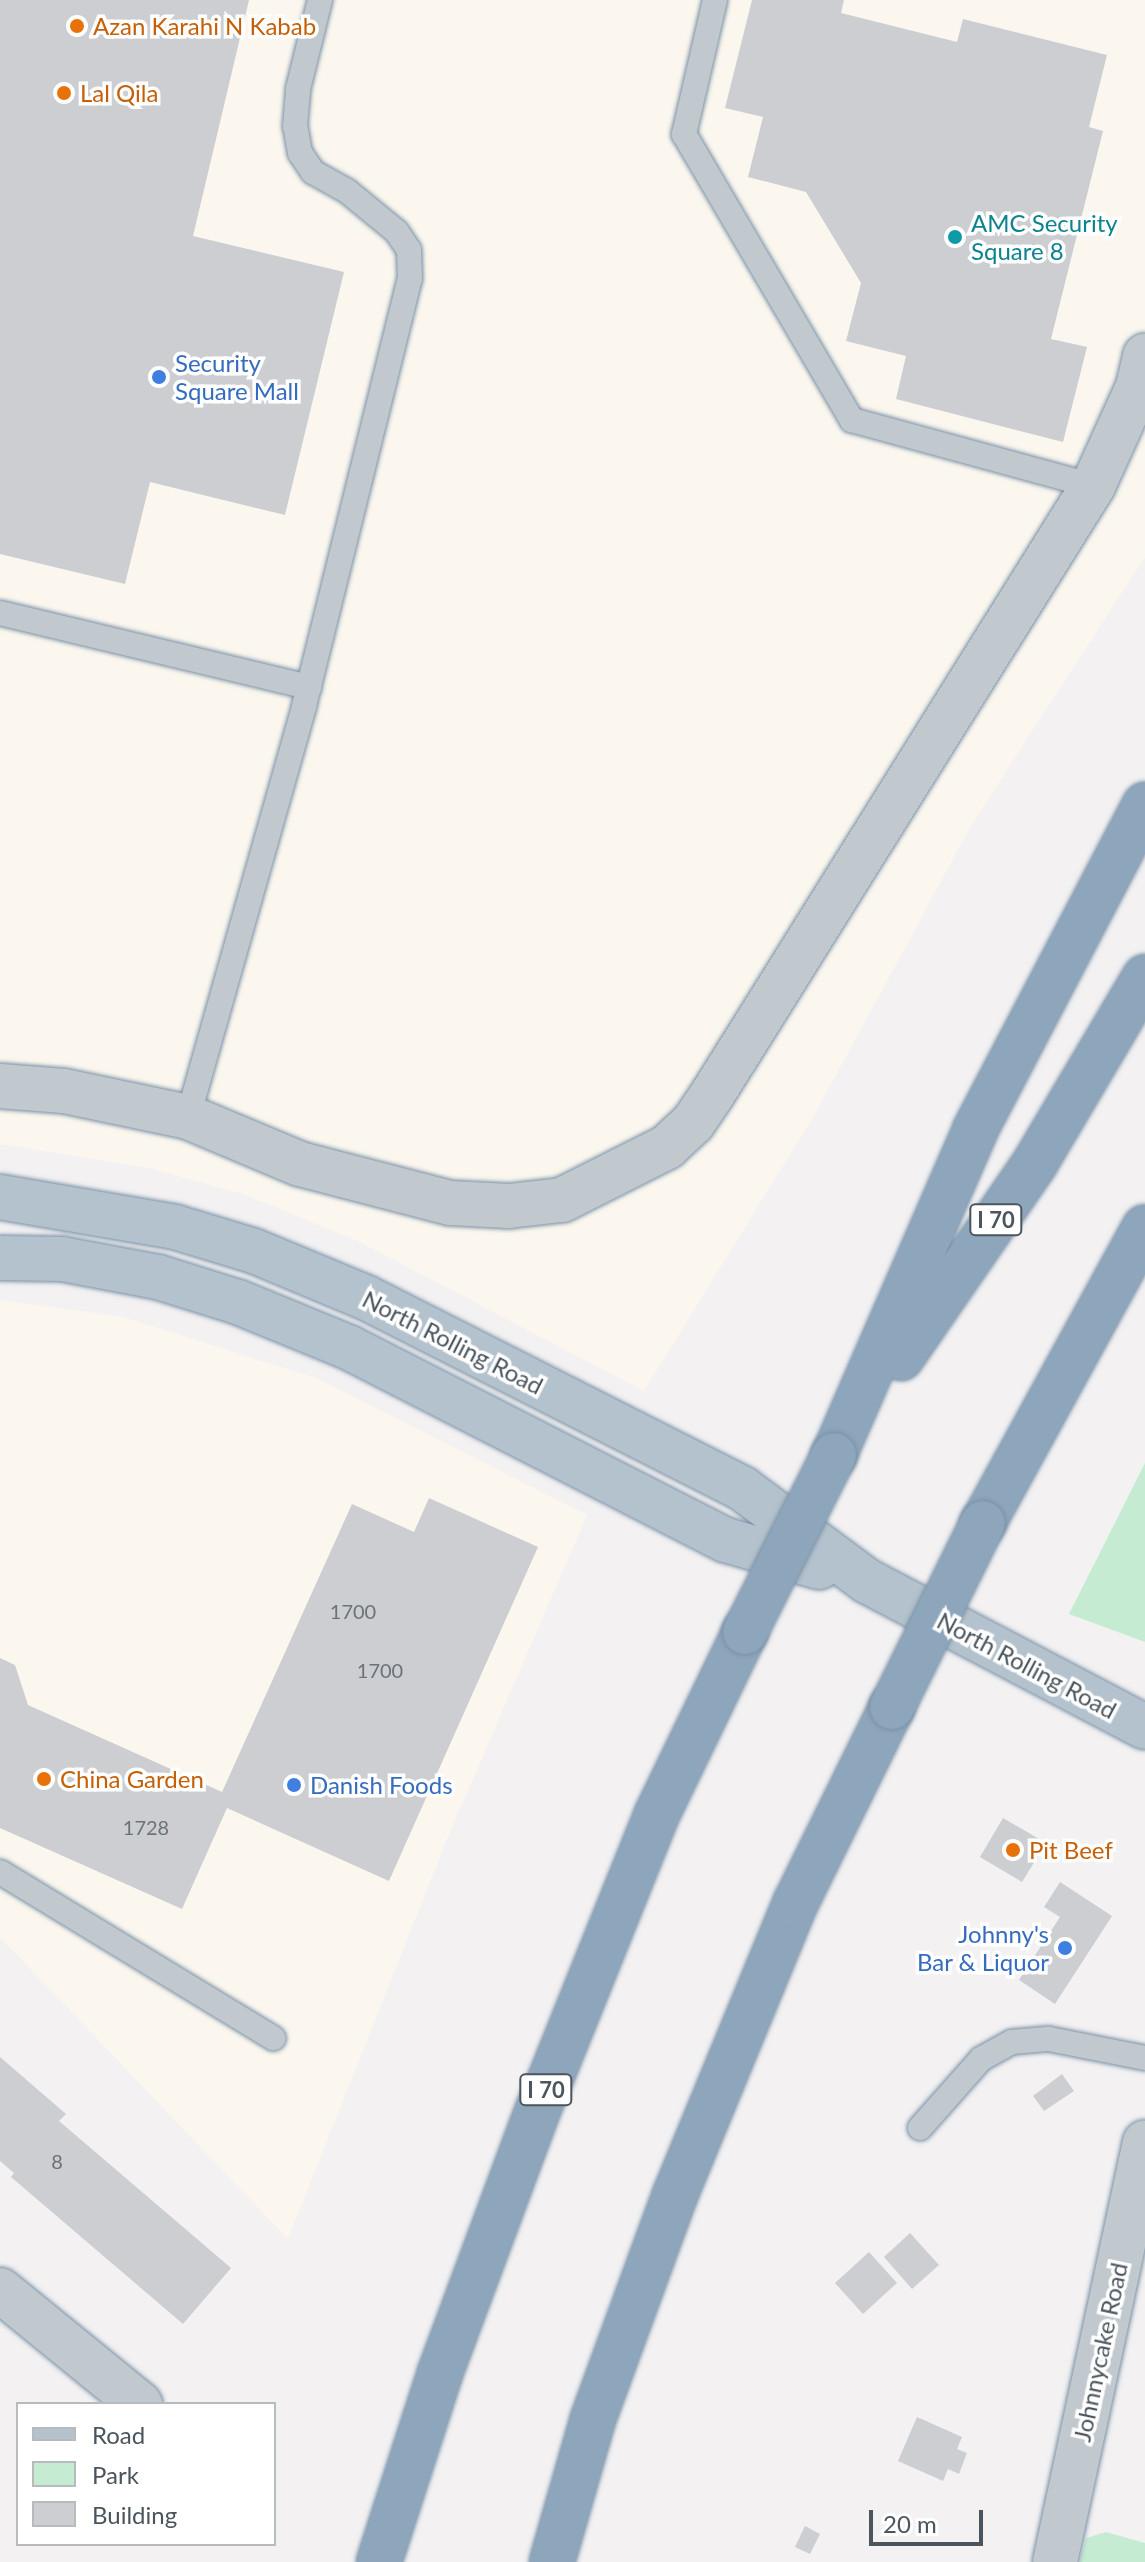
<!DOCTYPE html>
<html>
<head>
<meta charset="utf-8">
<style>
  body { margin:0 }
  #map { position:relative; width:1145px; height:2562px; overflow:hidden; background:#f3f1f2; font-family:Lato,sans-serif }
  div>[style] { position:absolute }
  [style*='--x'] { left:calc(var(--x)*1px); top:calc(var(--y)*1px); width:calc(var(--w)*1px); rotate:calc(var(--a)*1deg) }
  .commercial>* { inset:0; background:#fbf7ee }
  .green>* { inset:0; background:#c5ecd2 }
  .building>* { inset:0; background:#ccced2 }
  .roads { filter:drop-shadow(0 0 2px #7991a7) drop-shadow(0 0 2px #7991a7) }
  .service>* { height:24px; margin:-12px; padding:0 12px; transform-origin:12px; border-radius:12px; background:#c1c9ce }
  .minor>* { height:44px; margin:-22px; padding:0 22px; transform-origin:22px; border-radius:22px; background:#c1c9ce }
  .tertiary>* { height:44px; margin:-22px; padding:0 22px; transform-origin:22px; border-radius:22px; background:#c1c9ce }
  .primary>* { height:44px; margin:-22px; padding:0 22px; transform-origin:22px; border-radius:22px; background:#b4c2cd }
  .motorway>* { height:44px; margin:-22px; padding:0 22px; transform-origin:22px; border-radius:22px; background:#8ea6bb }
  .bridges { filter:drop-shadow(0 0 2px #7991a7) drop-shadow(0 0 2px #7991a7) }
  .motorway-bridge>* { height:44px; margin:-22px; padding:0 22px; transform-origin:22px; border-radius:22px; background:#8ea6bb }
  .dots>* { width:22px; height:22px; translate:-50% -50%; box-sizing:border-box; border:4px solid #fff; border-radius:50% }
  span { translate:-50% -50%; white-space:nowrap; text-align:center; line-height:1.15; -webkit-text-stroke:7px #fff; paint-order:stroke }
  .number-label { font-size:20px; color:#6b737a }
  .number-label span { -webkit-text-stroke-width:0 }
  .shield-label span { padding:2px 6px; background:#fff; border:2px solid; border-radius:6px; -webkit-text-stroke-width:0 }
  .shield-label { font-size:22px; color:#4b555d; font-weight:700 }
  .food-label { font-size:24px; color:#c56008 }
  .left { translate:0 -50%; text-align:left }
  .culture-label { font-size:24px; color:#0d838f }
  .shop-label { font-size:24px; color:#366cbe }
  .right { translate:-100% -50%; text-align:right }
  .street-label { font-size:24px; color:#4b555d }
  .legend { position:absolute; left:16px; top:2402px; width:260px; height:144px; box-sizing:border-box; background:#fff; border:2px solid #b7bbbe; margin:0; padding:10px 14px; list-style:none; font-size:24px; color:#4b555d }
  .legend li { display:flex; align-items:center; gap:16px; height:40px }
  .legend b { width:40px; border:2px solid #b7bbbe }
  .scale { position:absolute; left:869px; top:2510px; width:114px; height:36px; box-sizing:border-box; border:4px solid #4b555d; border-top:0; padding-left:10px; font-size:24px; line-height:28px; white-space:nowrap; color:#4b555d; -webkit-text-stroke:6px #fff; paint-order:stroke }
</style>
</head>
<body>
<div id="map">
  <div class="commercial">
    <div style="clip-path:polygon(0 0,1145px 0,1145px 557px,972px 824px,815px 1114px,644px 1391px,358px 1241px,243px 1194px,149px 1168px,0 1144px)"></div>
    <div style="clip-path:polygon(0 1300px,123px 1317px,316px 1378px,587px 1515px,447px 1839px,288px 2239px,0 1937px)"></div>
  </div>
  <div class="green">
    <div style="clip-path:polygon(1145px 1463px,1145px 1642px,1069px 1614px)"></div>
    <div style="clip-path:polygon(1106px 2532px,1145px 2543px,1145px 2562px,1080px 2562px,1086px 2538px)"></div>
  </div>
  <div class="building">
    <div style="clip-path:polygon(0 0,249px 0,193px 236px,344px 272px,285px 515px,150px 482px,125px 584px,0 554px)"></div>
    <div style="clip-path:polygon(752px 0,844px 0,841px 13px,957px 42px,963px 19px,1107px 55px,1089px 127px,1103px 131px,1051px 339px,1087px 347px,1063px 442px,896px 399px,906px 356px,846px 341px,861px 283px,806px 192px,748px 177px,763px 117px,725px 108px)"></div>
    <div style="clip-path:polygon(429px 1498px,538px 1547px,389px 1881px,227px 1808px,182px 1909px,0 1828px,0 1658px,15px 1665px,28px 1705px,222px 1792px,352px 1504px,414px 1532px)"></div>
    <div style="clip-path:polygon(1003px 1818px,1046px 1843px,1022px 1882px,980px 1857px)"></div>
    <div style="clip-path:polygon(1060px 1882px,1112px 1916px,1055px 2004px,1019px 1980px,1060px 1917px,1044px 1907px)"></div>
    <div style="clip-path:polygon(0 2057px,66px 2114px,59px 2121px,231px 2268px,183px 2324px,11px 2177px,14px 2173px,0 2161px)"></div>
    <div style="clip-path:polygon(1062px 2074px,1074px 2091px,1044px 2111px,1033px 2096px)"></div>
    <div style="clip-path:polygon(910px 2233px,939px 2265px,912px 2289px,884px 2257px)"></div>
    <div style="clip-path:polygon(869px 2252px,897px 2283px,863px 2314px,835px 2283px)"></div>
    <div style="clip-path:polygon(917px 2417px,962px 2437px,957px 2449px,967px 2453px,959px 2474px,948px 2469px,943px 2481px,898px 2461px)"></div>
    <div style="clip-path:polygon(805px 2526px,820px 2534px,810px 2554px,795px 2547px)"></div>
  </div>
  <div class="roads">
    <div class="service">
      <div style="--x:715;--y:0;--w:138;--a:103"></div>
      <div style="--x:684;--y:134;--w:332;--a:59.6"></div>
      <div style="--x:852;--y:420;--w:250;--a:15.3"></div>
      <div style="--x:0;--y:613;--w:318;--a:13.5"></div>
      <div style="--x:188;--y:1117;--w:427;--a:-74.2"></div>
      <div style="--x:304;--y:706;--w:440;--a:-76.1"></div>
      <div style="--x:410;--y:279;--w:29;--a:-92"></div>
      <div style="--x:409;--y:250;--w:22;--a:-124"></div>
      <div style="--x:397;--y:232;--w:65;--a:-140.6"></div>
      <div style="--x:347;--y:191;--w:39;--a:-151"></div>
      <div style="--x:313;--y:172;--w:23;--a:-124"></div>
      <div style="--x:300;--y:153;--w:27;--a:-100"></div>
      <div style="--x:295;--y:126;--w:37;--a:-85"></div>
      <div style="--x:298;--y:89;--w:92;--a:-76.1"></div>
      <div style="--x:0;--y:1872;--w:320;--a:31.3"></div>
      <div style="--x:920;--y:2128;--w:92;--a:-48.5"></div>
      <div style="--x:981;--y:2059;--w:35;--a:-29"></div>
      <div style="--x:1012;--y:2042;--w:37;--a:-5"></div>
      <div style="--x:1049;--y:2039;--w:98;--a:11.2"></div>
    </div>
    <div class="minor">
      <div style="--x:0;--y:1086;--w:64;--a:4.5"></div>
      <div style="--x:64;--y:1091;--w:127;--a:11.8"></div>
      <div style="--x:188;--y:1117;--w:121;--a:22.8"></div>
      <div style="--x:300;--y:1164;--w:155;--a:14.6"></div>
      <div style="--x:450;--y:1203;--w:59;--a:2.9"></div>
      <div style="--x:509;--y:1206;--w:53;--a:-6.5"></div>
      <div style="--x:562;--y:1200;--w:118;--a:-26.8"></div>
      <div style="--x:667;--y:1147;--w:35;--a:-43"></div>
      <div style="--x:693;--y:1123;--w:34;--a:-56"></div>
      <div style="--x:712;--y:1095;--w:718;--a:-57.97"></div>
      <div style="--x:1093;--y:486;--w:109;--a:-65.6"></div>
      <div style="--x:1138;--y:387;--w:32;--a:-77"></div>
      <div style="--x:0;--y:2290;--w:181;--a:39.2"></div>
    </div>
    <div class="tertiary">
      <div style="--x:1055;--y:2562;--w:429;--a:-77.9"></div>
    </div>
    <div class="primary">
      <div style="--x:0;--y:1197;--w:178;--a:9.7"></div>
      <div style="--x:175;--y:1227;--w:83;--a:16.9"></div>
      <div style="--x:254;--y:1251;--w:122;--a:22.6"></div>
      <div style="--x:367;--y:1298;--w:422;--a:26.9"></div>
      <div style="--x:743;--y:1489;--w:154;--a:36.6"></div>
      <div style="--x:867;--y:1581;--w:314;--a:27.7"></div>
      <div style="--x:0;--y:1258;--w:62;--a:0.9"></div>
      <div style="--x:62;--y:1259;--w:98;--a:10.6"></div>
      <div style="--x:158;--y:1277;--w:84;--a:17.4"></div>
      <div style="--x:238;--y:1302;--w:121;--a:22.3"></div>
      <div style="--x:350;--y:1348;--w:422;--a:27.1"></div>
      <div style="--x:726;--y:1540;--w:97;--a:16.2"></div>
    </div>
    <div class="motorway">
      <div style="--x:901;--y:1358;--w:237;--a:-55.5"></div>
      <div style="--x:1035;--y:1163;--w:216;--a:-59.4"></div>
      <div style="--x:834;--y:1455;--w:354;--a:-66.5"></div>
      <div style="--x:975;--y:1130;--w:367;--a:-62.4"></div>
      <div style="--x:983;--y:1523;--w:337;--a:-61.3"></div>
      <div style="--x:379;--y:2562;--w:199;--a:-72.1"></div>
      <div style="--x:440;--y:2373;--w:281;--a:-69.6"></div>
      <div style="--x:538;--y:2110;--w:319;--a:-68.1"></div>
      <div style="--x:657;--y:1814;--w:202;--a:-64.2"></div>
      <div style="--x:552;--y:2562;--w:149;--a:-74"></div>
      <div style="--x:593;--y:2419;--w:239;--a:-69.9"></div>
      <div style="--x:675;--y:2195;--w:317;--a:-67.6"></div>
      <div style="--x:796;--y:1902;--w:217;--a:-63.8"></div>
    </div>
  </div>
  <div class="bridges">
    <div class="motorway-bridge">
      <div style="--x:745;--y:1632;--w:198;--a:-63.3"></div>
      <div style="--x:892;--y:1707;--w:205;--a:-63.7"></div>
    </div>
  </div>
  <div class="dots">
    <div style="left:77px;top:26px;background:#e8710a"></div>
    <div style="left:64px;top:93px;background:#e8710a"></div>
    <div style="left:955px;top:237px;background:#0f9aa8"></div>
    <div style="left:159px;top:377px;background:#3f7fe0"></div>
    <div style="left:44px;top:1779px;background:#e8710a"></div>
    <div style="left:294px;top:1785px;background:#3f7fe0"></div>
    <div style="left:1013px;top:1850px;background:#e8710a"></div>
    <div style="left:1065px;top:1948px;background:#3f7fe0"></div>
  </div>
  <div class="number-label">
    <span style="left:353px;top:1611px">1700</span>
    <span style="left:380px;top:1670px">1700</span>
    <span style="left:146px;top:1827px">1728</span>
    <span style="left:57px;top:2161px">8</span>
  </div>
  <div class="shield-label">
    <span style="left:996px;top:1220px">I 70</span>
    <span style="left:546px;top:2090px">I 70</span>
  </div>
  <div class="food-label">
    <span class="left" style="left:93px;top:26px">Azan Karahi N Kabab</span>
    <span class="left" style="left:80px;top:93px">Lal Qila</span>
    <span class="left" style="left:60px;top:1779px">China Garden</span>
    <span class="left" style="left:1029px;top:1850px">Pit Beef</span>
  </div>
  <div class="culture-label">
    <span class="left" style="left:971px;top:237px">AMC Security<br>Square 8</span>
  </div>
  <div class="shop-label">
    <span class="left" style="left:175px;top:377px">Security<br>Square Mall</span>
    <span class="left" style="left:310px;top:1785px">Danish Foods</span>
    <span class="right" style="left:1049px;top:1948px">Johnny's<br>Bar &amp; Liquor</span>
  </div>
  <div class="street-label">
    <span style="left:453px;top:1342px;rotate:27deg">North Rolling Road</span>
    <span style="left:1027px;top:1665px;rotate:28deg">North Rolling Road</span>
    <span style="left:1100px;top:2352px;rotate:-78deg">Johnnycake Road</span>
  </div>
  <ul class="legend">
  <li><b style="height:10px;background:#b4c2cd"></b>Road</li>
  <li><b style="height:22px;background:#c5ecd2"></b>Park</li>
  <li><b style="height:22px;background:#ccced2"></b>Building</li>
  </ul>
  <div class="scale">20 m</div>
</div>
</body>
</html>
